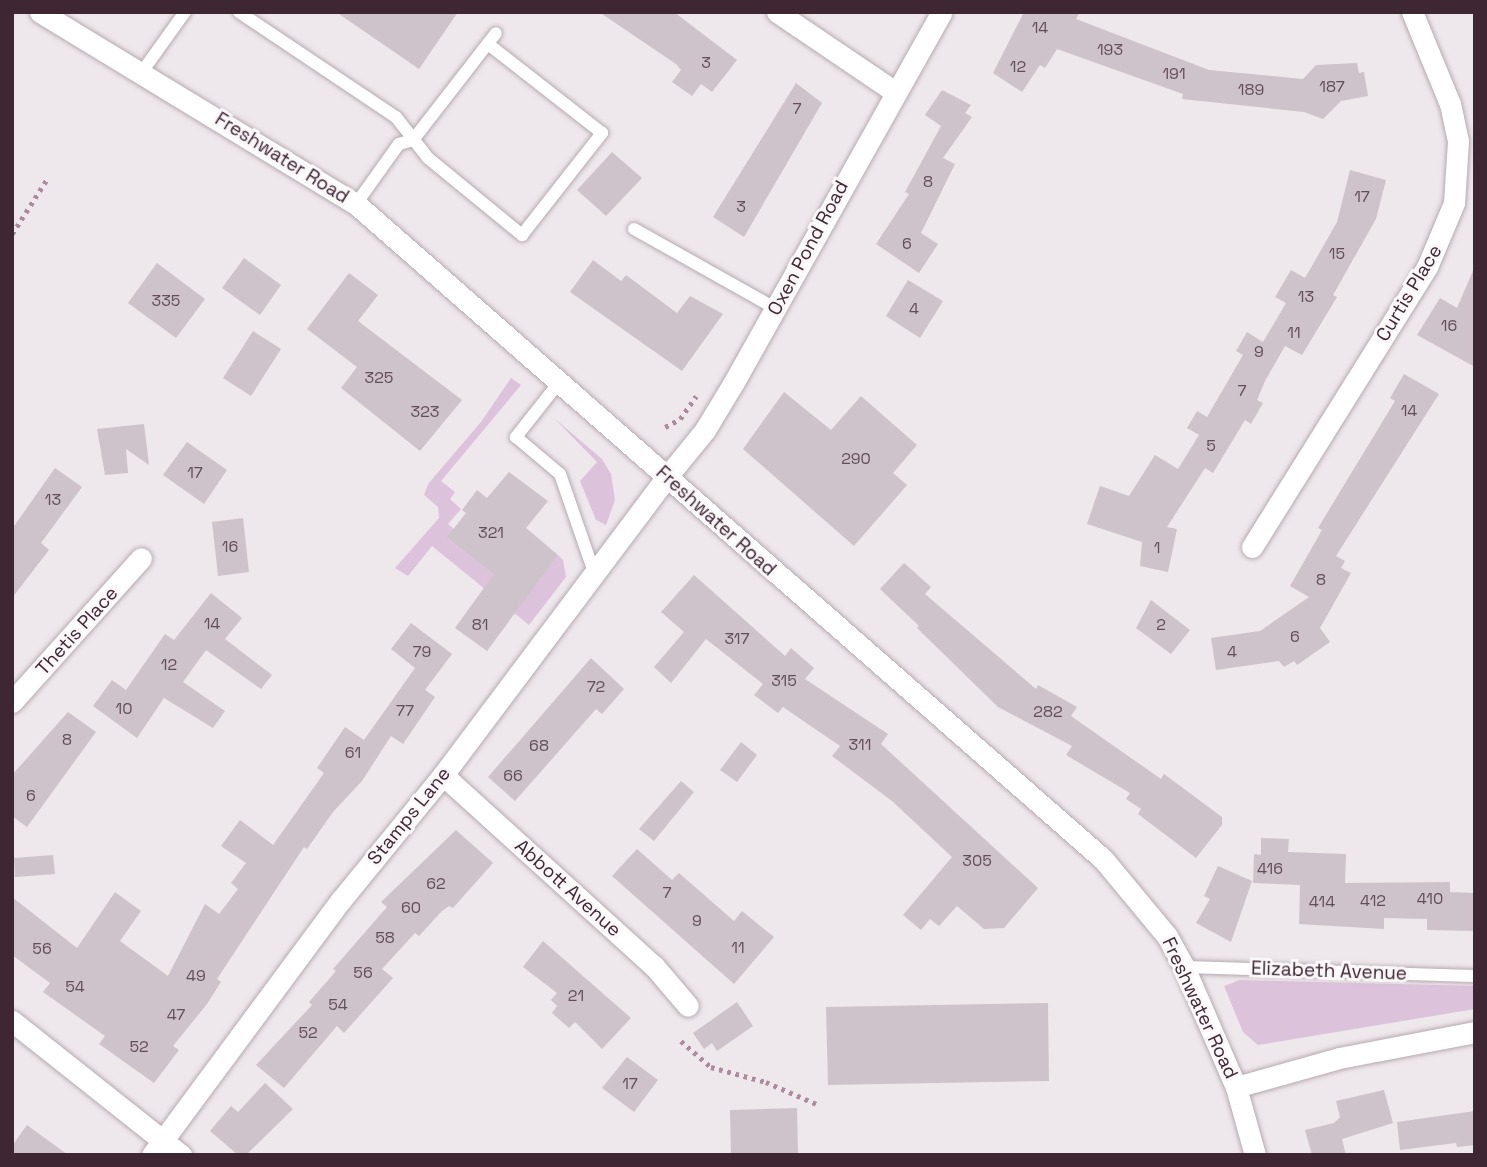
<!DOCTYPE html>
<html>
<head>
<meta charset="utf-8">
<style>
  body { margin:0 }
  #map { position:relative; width:1487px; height:1167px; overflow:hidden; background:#eee7eb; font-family:"Space Grotesk",sans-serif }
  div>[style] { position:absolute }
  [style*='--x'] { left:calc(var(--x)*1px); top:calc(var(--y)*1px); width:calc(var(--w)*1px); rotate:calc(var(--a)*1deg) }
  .green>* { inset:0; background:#dcc3db }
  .building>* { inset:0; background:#cec3ca }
  .path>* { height:4.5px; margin-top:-2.25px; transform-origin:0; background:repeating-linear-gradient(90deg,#ad8b9e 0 3.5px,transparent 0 8.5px) }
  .roads { filter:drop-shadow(0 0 2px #b6aab0) drop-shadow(0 0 2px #b6aab0) }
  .lane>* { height:12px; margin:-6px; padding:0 6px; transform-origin:6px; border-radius:6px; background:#fff }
  .street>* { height:21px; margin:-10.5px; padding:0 10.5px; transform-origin:10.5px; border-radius:10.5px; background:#fff }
  .secondary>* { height:21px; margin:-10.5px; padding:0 10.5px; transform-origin:10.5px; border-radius:10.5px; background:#fff }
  span { translate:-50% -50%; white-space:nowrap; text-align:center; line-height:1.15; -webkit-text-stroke:6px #faf7f9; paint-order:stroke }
  .number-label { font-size:16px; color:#624e59 }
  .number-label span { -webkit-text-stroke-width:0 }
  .street-label { font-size:19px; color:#3e2733 }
  .frame { position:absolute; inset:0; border:14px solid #3e2733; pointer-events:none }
</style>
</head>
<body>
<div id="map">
  <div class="green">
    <div style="clip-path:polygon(511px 378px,521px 385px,441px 481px,455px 492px,450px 499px,461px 509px,448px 524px,529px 593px,558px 555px,563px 560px,566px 577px,529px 625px,432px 546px,408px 576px,395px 568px,439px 518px,438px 507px,424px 495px,428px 484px,481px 422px)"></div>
    <div style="clip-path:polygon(554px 418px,602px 459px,611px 474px,615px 500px,606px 525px,596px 520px,580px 481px,597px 462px)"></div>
    <div style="clip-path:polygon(1240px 980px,1475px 986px,1475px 1009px,1258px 1045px,1243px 1032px,1224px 986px)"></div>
  </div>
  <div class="building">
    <div style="clip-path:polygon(336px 12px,458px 12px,419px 69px)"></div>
    <div style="clip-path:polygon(599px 12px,674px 12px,737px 60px,712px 92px,701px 84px,692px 96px,672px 82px,681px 70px,676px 64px)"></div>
    <div style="clip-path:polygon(1024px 12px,1080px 12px,1076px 19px,1209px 70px,1303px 79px,1316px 65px,1357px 63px,1359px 73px,1364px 72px,1368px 96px,1341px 101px,1323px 119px,1304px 112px,1182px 99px,1183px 94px,1057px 49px,1045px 68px,1040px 65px,1022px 92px,993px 73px)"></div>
    <div style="clip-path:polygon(796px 83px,822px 103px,744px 237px,713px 217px)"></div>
    <div style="clip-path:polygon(942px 90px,971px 105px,965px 113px,972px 117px,943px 158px,955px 164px,921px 233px,938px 244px,919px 273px,876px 244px,909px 194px,905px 192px,941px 126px,925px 115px)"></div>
    <div style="clip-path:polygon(612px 152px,642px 178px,606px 216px,577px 190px)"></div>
    <div style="clip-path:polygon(1350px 170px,1386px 180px,1376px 219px,1333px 295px,1337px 297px,1302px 355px,1285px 346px,1265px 381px,1257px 400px,1263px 403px,1251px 424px,1245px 420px,1213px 473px,1205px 468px,1167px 527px,1177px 529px,1168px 572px,1140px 566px,1142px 542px,1087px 524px,1100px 486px,1129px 496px,1155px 455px,1178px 469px,1199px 435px,1187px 428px,1197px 411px,1207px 417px,1243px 355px,1236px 351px,1247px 332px,1263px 342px,1286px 303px,1275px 297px,1291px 270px,1305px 278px,1337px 222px)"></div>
    <div style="clip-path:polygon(244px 258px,281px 285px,260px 315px,222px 288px)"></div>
    <div style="clip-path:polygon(593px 260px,621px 281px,626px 275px,677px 313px,690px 296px,723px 314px,682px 371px,570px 292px)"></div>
    <div style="clip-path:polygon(157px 263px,205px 299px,176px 338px,128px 303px)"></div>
    <div style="clip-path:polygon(1475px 266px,1475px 367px,1417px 335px,1440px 298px,1457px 308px)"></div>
    <div style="clip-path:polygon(349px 273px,378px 295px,358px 321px,462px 400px,420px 451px,341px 388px,357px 367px,307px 329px)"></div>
    <div style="clip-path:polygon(908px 280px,943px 301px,920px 338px,886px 316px)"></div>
    <div style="clip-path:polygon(253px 331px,281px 349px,251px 396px,223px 378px)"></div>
    <div style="clip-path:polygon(1404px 374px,1439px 394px,1336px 556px,1345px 561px,1341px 568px,1351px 573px,1320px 628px,1330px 642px,1297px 665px,1294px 661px,1284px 667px,1279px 661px,1216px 670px,1211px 638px,1260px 631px,1309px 597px,1290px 586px,1322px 530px,1318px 528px,1395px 401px,1390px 398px)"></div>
    <div style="clip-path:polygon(784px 392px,831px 430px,861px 396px,917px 445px,893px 473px,907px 485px,854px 546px,743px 449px)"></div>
    <div style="clip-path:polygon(144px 424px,149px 465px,126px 449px,128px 473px,105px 475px,97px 429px)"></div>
    <div style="clip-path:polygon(187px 442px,227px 470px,204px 504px,163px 475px)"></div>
    <div style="clip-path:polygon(55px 468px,82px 487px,41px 543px,49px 550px,12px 598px,12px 529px)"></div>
    <div style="clip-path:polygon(509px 472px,548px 501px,526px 528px,558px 555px,487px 651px,455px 628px,494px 574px,447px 537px,466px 513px,462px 510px,477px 490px,487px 498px)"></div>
    <div style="clip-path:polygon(243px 518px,249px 572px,218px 576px,212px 522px)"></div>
    <div style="clip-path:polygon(904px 563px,931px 587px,925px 594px,1036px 689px,1038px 685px,1077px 707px,1071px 716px,1161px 779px,1164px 774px,1222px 817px,1222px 825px,1196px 858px,1138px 814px,1141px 809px,1126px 799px,1130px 793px,1066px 755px,1072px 746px,998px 707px,917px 628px,919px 626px,880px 589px)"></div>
    <div style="clip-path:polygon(694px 575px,785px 656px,791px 648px,814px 668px,805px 679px,888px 734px,881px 744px,1038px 888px,1004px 928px,984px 929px,957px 906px,939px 926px,930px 919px,921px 930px,903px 915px,952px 857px,892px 801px,832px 756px,840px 746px,783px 707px,778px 713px,754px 695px,763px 684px,706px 639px,671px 683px,654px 667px,684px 632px,661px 612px)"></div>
    <div style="clip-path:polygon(211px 593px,242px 618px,225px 639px,272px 675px,261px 689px,206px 650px,183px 682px,225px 711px,213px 728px,164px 698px,137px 738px,93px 706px,112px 680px,126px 690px,165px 634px,174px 640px)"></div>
    <div style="clip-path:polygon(1151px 600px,1190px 630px,1171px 654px,1136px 628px)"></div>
    <div style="clip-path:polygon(411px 623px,452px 654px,425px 690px,435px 697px,403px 744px,391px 736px,362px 781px,333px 812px,307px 849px,304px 847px,217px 979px,221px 982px,207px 1004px,173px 1046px,179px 1050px,154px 1083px,99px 1044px,105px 1036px,43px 992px,50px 983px,12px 955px,12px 897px,77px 948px,115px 892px,141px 911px,120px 941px,168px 976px,205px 904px,219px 914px,238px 889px,231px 883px,246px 863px,221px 846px,240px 820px,273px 845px,324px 773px,317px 768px,345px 727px,364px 740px,415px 668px,391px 649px)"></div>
    <div style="clip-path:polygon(591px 658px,624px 689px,602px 714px,596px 709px,515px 801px,488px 777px)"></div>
    <div style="clip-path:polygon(68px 712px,96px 732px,27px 827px,12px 816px,12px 775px)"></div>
    <div style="clip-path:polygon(741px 742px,757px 755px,737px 782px,720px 770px)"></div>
    <div style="clip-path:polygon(681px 781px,694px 792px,654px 841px,639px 829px)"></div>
    <div style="clip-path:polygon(456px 830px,493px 863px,453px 908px,449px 906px,442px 911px,419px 936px,415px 933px,382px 969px,393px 978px,344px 1033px,337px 1026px,284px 1088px,256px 1065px,312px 1005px,309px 1002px,336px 971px,333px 969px,387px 907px,381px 902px)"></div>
    <div style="clip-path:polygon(1261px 838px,1289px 839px,1288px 852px,1346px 854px,1345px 883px,1450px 882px,1450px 892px,1475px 893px,1475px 931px,1427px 930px,1427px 919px,1384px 918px,1384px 929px,1299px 924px,1300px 885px,1253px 883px,1254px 854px,1261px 855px)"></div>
    <div style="clip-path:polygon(637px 849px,672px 880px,679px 873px,734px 921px,742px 911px,774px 937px,734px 984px,612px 876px)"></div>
    <div style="clip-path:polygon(53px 855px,55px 874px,15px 877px,14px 858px)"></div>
    <div style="clip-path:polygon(1218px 866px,1252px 881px,1231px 942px,1196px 923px,1210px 899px,1204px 896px)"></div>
    <div style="clip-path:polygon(543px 941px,631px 1018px,602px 1049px,575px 1022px,569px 1028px,552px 1013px,557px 1006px,551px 1000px,557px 993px,523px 967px)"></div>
    <div style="clip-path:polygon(737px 1002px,753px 1026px,717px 1051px,712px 1043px,704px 1049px,693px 1033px)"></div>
    <div style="clip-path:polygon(1048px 1003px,1049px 1081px,828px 1085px,826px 1007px)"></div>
    <div style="clip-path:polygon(627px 1057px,658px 1080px,634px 1112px,602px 1088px)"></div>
    <div style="clip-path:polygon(265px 1083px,293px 1109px,246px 1155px,238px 1155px,210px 1131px,231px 1106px,238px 1112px)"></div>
    <div style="clip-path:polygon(1384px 1090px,1393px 1123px,1342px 1139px,1346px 1155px,1312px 1155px,1305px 1130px,1334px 1123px,1340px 1117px,1336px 1101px)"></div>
    <div style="clip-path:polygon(797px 1108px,798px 1155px,731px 1155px,730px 1110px)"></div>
    <div style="clip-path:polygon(1475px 1111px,1475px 1145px,1457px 1147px,1456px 1143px,1400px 1150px,1397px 1122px)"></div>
    <div style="clip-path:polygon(27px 1125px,68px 1155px,12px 1155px,12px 1146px)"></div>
  </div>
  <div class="path">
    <div style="--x:12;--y:234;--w:65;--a:-57.5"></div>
    <div style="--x:665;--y:427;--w:17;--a:-28"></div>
    <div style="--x:680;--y:419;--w:28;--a:-55"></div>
    <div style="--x:681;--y:1041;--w:40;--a:41"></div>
    <div style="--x:711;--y:1067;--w:57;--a:15.3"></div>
    <div style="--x:766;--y:1082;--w:58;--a:23.5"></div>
  </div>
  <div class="roads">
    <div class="lane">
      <div style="--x:239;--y:12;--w:189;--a:33.8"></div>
      <div style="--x:396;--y:117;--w:52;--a:52"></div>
      <div style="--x:428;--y:158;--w:122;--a:39.3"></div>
      <div style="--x:522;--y:235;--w:130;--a:-51.9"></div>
      <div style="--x:602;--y:133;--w:145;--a:-142"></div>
      <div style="--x:142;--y:72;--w:74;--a:-54.4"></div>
      <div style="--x:356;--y:204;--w:74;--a:-54.4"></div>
      <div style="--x:399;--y:144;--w:15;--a:-16"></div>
      <div style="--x:413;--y:140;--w:135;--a:-52.2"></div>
      <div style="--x:634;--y:229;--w:162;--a:29.3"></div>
      <div style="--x:561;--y:380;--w:73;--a:128.3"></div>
      <div style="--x:516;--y:437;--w:57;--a:40.1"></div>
      <div style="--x:560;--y:474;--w:107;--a:70.9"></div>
      <div style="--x:1184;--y:967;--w:291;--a:1.8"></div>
    </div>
    <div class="street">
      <div style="--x:777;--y:12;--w:143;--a:34.1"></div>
      <div style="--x:666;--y:478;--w:62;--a:-50.9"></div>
      <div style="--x:705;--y:430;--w:56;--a:-58.9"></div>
      <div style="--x:734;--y:382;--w:424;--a:-60.7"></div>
      <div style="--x:1252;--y:547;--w:330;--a:-58"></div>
      <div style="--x:1427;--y:267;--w:69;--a:-67.1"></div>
      <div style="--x:1454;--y:203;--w:62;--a:-86.3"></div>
      <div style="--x:1458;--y:141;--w:38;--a:-102"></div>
      <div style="--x:1450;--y:104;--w:100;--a:-112.4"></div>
      <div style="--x:12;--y:702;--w:193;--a:-48.1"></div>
      <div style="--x:443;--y:775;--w:285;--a:42.2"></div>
      <div style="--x:654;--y:966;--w:52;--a:49.6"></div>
      <div style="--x:12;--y:1021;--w:216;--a:38.4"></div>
    </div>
    <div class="secondary">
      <div style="--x:40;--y:12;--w:370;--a:31.3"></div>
      <div style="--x:356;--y:204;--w:993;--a:41.25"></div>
      <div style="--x:1103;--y:859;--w:100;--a:50.3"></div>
      <div style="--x:1167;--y:936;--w:35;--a:61"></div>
      <div style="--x:1184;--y:967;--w:131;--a:66.6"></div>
      <div style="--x:1236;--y:1087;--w:71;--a:74.4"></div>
      <div style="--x:1236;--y:1087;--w:107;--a:-15.7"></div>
      <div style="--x:1339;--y:1058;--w:138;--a:-10.8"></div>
      <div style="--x:152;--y:1155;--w:317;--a:-53.5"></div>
      <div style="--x:341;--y:900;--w:161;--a:-50.8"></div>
      <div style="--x:443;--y:775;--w:371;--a:-53.1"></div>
    </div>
  </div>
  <div class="number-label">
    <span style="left:1040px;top:28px">14</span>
    <span style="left:1110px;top:50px">193</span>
    <span style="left:706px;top:63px">3</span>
    <span style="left:1018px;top:67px">12</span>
    <span style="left:1174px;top:74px">191</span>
    <span style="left:1332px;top:87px">187</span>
    <span style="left:1251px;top:90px">189</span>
    <span style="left:797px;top:109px">7</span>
    <span style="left:928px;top:182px">8</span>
    <span style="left:1362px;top:197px">17</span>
    <span style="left:741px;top:207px">3</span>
    <span style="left:907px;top:244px">6</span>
    <span style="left:1337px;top:254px">15</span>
    <span style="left:1306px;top:297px">13</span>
    <span style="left:166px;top:301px">335</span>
    <span style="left:914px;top:309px">4</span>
    <span style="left:1449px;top:326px">16</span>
    <span style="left:1294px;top:333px">11</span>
    <span style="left:1259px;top:352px">9</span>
    <span style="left:379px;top:378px">325</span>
    <span style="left:1242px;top:391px">7</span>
    <span style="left:1409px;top:411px">14</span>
    <span style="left:425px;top:412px">323</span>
    <span style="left:1211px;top:446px">5</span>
    <span style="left:856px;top:459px">290</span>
    <span style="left:195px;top:473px">17</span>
    <span style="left:53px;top:500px">13</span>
    <span style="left:491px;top:533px">321</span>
    <span style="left:230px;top:547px">16</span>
    <span style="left:1157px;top:548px">1</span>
    <span style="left:1321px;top:580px">8</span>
    <span style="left:212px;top:624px">14</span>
    <span style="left:480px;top:625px">81</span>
    <span style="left:1161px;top:625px">2</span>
    <span style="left:1295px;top:637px">6</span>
    <span style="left:737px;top:639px">317</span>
    <span style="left:422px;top:652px">79</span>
    <span style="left:1232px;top:652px">4</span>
    <span style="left:169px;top:665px">12</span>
    <span style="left:784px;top:681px">315</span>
    <span style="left:596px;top:687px">72</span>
    <span style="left:124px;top:709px">10</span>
    <span style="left:405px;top:711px">77</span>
    <span style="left:1048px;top:712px">282</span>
    <span style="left:67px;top:740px">8</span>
    <span style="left:860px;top:745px">311</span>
    <span style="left:539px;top:746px">68</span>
    <span style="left:353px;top:753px">61</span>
    <span style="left:513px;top:776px">66</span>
    <span style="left:31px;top:796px">6</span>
    <span style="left:977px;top:861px">305</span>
    <span style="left:1270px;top:869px">416</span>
    <span style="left:436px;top:884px">62</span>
    <span style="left:667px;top:893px">7</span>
    <span style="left:1430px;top:899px">410</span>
    <span style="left:1373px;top:901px">412</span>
    <span style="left:1322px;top:902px">414</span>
    <span style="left:411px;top:908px">60</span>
    <span style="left:697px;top:921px">9</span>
    <span style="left:385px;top:938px">58</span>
    <span style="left:738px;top:948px">11</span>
    <span style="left:42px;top:949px">56</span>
    <span style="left:363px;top:973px">56</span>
    <span style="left:196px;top:976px">49</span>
    <span style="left:75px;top:987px">54</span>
    <span style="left:576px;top:996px">21</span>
    <span style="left:338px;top:1005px">54</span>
    <span style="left:176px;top:1015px">47</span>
    <span style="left:308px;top:1033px">52</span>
    <span style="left:139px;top:1047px">52</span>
    <span style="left:630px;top:1084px">17</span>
  </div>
  <div class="street-label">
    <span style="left:282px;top:158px;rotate:32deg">Freshwater Road</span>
    <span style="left:808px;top:248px;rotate:-62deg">Oxen Pond Road</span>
    <span style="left:1409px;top:293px;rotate:-59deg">Curtis Place</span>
    <span style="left:716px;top:521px;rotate:42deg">Freshwater Road</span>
    <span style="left:77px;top:631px;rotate:-48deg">Thetis Place</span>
    <span style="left:409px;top:816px;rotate:-51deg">Stamps Lane</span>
    <span style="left:568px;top:888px;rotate:42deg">Abbott Avenue</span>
    <span style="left:1329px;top:971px;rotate:2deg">Elizabeth Avenue</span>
    <span style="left:1200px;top:1008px;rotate:65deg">Freshwater Road</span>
  </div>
  <div class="frame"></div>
</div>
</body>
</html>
